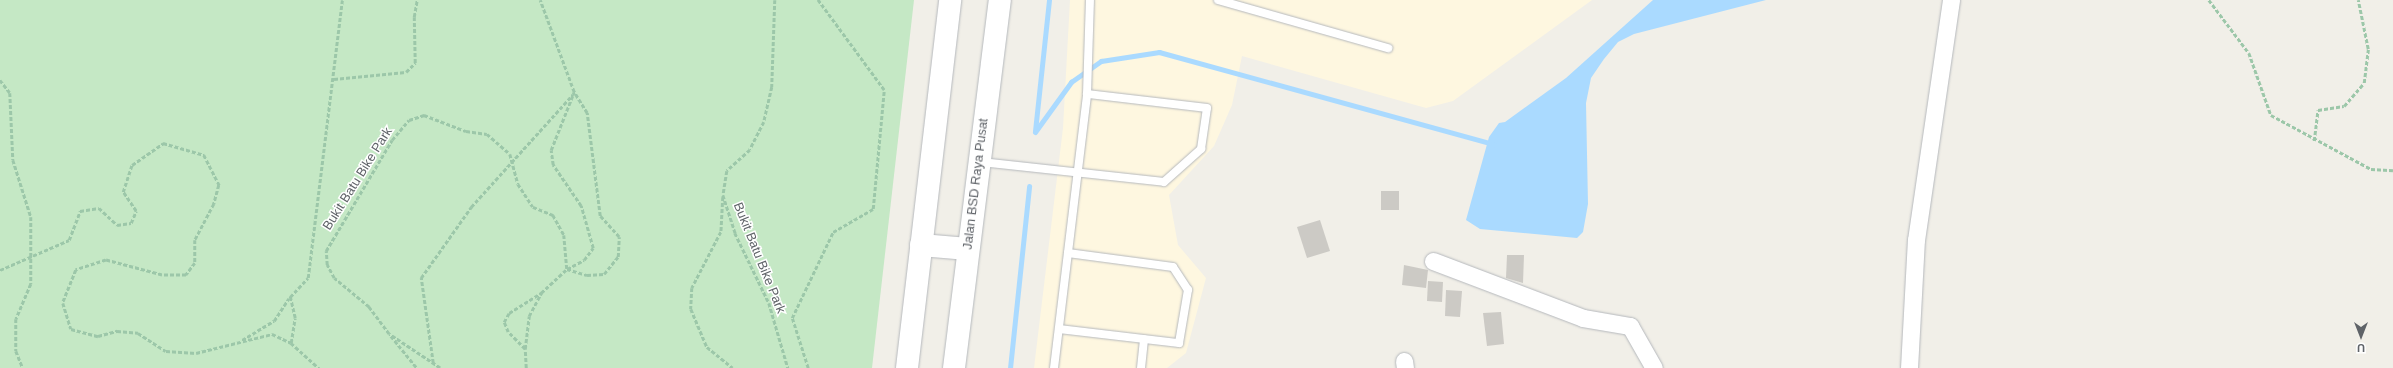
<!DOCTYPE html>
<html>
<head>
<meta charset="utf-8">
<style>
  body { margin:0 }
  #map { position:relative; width:2393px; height:368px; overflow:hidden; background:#f1efe8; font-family:Arial,sans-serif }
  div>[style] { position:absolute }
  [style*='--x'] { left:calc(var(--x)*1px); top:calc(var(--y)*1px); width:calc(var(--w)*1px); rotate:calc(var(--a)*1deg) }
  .commercial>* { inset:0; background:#fef7e0 }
  .green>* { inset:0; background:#c5e8c5 }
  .water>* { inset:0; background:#aadaff }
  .stream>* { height:5px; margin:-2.5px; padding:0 2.5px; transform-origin:2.5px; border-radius:2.5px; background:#aadaff }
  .building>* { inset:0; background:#cccac5 }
  .path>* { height:2.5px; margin-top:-1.25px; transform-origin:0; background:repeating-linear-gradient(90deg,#9cc7a9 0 4px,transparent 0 6px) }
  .roads { filter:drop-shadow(0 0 1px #b5b8bc) drop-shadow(0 0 1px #b5b8bc) }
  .lane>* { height:8px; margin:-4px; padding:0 4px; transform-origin:4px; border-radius:4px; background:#fff }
  .street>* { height:17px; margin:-8.5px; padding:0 8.5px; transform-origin:8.5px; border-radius:8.5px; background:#fff }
  .secondary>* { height:22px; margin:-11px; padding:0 11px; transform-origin:11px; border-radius:11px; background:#fff }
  span { translate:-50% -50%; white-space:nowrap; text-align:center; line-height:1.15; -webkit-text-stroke:3px #fff; paint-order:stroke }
  .street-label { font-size:13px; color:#5f6368 }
  .north { position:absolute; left:2341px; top:316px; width:40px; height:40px; -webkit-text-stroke:3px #fff; paint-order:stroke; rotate:180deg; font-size:11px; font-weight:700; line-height:16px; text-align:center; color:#5f6368 }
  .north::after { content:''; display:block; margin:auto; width:14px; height:18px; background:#5f6368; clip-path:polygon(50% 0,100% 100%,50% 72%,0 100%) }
</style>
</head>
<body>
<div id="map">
  <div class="commercial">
    <div style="clip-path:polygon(1070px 0,1592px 0,1453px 101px,1426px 108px,1242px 56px,1232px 105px,1214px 146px,1169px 195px,1178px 245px,1206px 278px,1186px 353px,1167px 368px,1034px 368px,1063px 128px)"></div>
  </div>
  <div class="green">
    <div style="clip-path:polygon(0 0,914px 0,872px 368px,0 368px)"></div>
  </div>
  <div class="water">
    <div style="clip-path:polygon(1653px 0,1766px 0,1634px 34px,1618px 42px,1604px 59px,1591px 78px,1586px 103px,1588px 204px,1583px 232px,1577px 238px,1480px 229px,1466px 220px,1489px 137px,1499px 123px,1505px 122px,1566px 78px)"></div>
  </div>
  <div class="stream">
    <div style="--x:1035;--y:131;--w:132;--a:-83.9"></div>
    <div style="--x:1035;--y:132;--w:62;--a:-54.2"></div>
    <div style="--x:1071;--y:82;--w:37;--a:-35"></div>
    <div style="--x:1101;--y:61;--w:59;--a:-8.8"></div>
    <div style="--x:1159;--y:52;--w:347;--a:15.4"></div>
    <div style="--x:1010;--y:368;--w:183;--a:-84"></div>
  </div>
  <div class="building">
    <div style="clip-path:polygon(1381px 191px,1399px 191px,1399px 210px,1381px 210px)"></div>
    <div style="clip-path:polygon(1320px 220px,1330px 251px,1307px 258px,1297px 227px)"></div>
    <div style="clip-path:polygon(1507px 255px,1524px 255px,1523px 283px,1506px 278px)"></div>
    <div style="clip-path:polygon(1404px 265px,1428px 270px,1426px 288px,1402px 285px)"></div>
    <div style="clip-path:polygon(1428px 281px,1443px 282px,1442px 302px,1427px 301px)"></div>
    <div style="clip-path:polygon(1446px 290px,1462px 291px,1460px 317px,1445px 316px)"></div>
    <div style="clip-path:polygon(1501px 312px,1504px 344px,1487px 346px,1483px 313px)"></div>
  </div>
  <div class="path">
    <div style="--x:775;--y:0;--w:87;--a:92"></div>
    <div style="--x:772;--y:87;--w:36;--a:103"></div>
    <div style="--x:764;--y:122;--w:31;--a:117"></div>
    <div style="--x:750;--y:150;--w:31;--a:138"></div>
    <div style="--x:727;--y:171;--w:24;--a:99"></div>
    <div style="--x:723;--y:195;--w:40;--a:72"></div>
    <div style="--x:735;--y:233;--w:78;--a:64.1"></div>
    <div style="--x:769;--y:303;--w:68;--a:73.7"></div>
    <div style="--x:2209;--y:0;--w:66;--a:53"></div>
    <div style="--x:2249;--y:53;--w:66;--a:70.5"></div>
    <div style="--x:2271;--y:115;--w:114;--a:28.4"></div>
    <div style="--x:2371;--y:169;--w:22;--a:3"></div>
    <div style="--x:334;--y:79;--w:72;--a:-5.6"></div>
    <div style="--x:406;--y:72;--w:13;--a:-45"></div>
    <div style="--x:415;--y:63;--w:46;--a:-91.2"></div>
    <div style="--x:414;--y:17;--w:17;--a:-80"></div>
    <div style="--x:0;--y:80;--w:16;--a:52"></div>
    <div style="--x:10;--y:93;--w:67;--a:87.4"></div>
    <div style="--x:13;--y:160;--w:60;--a:72.5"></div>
    <div style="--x:31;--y:217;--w:67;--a:90"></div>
    <div style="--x:31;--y:284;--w:38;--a:113"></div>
    <div style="--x:16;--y:319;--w:32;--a:90"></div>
    <div style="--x:16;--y:351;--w:18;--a:68"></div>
    <div style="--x:2314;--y:141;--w:31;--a:-83"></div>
    <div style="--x:2318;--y:110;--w:26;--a:-9"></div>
    <div style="--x:2344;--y:106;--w:30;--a:-49"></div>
    <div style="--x:2364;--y:83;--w:34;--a:-83"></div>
    <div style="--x:2368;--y:49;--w:50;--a:-101.5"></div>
    <div style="--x:723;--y:197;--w:35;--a:93"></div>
    <div style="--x:721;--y:232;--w:63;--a:117.4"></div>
    <div style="--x:692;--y:288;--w:21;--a:93"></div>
    <div style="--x:691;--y:309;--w:41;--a:67.2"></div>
    <div style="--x:707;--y:347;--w:33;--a:39"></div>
    <div style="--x:0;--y:270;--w:75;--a:-23.5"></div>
    <div style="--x:69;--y:240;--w:31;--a:-69"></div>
    <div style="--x:80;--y:211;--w:19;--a:-9"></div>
    <div style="--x:99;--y:208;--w:25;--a:43"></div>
    <div style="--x:117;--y:225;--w:14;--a:-8"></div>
    <div style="--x:131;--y:223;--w:13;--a:-67"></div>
    <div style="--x:136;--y:211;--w:23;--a:-124"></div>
    <div style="--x:123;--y:192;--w:28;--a:-72"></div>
    <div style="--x:132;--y:165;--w:38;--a:-35"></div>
    <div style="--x:163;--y:143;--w:43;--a:16.3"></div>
    <div style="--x:204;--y:155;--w:34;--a:63"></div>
    <div style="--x:219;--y:185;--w:20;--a:105"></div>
    <div style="--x:214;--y:204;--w:41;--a:117.8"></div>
    <div style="--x:195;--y:240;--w:23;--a:90"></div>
    <div style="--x:195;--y:263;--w:15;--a:127"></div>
    <div style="--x:186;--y:275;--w:24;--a:180"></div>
    <div style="--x:162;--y:275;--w:58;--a:-165"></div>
    <div style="--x:106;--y:260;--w:32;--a:162"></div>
    <div style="--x:76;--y:270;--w:35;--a:112"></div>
    <div style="--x:63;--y:303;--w:27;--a:73"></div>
    <div style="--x:71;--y:329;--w:28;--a:15"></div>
    <div style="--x:98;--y:336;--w:20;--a:-15"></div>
    <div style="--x:117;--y:331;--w:21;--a:5"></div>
    <div style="--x:138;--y:333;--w:33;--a:33"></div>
    <div style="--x:166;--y:351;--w:30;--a:4"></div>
    <div style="--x:196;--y:353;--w:78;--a:-14"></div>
    <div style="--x:272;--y:334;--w:21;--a:25"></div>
    <div style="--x:291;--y:343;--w:38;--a:42"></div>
    <div style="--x:391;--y:336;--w:41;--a:50.9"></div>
    <div style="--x:242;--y:340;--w:37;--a:-31"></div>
    <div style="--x:274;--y:321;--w:27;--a:-57"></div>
    <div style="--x:291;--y:343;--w:25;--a:-81"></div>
    <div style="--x:295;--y:318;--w:22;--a:-103"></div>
    <div style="--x:290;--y:297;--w:26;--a:-47"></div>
    <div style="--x:308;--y:278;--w:280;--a:-83"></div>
    <div style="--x:525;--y:349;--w:33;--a:-83"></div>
    <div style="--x:529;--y:316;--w:26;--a:-62"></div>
    <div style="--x:433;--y:363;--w:86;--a:-98"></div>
    <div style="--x:421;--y:278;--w:87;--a:-54.8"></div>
    <div style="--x:471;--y:207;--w:152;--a:-47.9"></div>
    <div style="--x:440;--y:368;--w:61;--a:-146.3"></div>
    <div style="--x:389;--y:334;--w:34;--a:-127"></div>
    <div style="--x:369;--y:307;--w:45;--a:-140.4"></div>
    <div style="--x:334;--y:278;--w:15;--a:-118"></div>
    <div style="--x:327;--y:265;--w:14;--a:-94"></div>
    <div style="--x:326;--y:251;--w:129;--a:-59.3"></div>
    <div style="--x:392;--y:140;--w:26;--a:-50"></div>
    <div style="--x:409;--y:120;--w:16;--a:-18"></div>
    <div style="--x:424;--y:115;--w:45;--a:20.9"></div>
    <div style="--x:466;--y:131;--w:21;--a:8"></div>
    <div style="--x:487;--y:134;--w:30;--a:41"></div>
    <div style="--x:510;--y:154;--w:31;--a:75"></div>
    <div style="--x:518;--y:184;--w:27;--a:57"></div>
    <div style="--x:533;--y:207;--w:22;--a:22"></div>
    <div style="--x:553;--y:215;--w:23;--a:61"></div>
    <div style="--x:564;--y:235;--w:34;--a:85"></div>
    <div style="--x:567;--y:269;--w:19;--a:-28"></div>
    <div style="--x:584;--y:260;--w:15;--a:-53"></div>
    <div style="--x:593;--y:248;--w:44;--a:-105.9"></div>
    <div style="--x:581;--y:206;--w:50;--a:-124.3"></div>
    <div style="--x:553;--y:165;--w:15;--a:-98"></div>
    <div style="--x:551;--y:150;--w:62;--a:-68.4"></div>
    <div style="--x:526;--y:368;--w:19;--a:-93"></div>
    <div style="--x:525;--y:349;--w:24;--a:-135"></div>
    <div style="--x:508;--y:332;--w:11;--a:-112"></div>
    <div style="--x:504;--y:322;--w:10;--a:-61"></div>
    <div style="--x:509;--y:313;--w:38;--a:-32"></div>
    <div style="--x:541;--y:293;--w:35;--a:-43"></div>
    <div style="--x:567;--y:269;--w:21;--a:17"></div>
    <div style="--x:587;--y:275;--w:17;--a:-3"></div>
    <div style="--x:604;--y:274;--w:22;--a:-51"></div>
    <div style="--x:618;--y:257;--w:20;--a:-87"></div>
    <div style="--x:619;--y:237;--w:28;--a:-132"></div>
    <div style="--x:600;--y:216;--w:104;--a:-97.2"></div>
    <div style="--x:587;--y:113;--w:25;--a:-122"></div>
    <div style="--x:574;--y:92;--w:98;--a:-110.3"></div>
    <div style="--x:808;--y:368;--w:52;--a:-107.7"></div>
    <div style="--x:792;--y:318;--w:95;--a:-64.5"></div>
    <div style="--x:833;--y:232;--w:46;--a:-29.9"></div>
    <div style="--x:873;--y:209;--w:120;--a:-84.7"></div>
    <div style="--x:884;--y:90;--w:112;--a:-126.3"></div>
  </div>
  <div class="roads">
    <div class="lane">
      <div style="--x:1218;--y:0;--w:177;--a:15.8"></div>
      <div style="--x:981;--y:162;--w:184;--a:6.2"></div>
      <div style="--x:1164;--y:182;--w:50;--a:-41.7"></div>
      <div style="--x:1201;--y:149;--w:41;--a:-81.7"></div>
      <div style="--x:1207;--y:108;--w:121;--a:-173.3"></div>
      <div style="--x:1059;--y:329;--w:121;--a:6.7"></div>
      <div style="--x:1179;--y:343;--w:54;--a:-80.4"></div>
      <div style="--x:1188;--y:290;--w:27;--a:-123"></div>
      <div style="--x:1173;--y:267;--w:106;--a:-172.4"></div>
      <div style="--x:1054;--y:368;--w:276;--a:-83.1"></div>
      <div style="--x:1087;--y:94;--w:94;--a:-88.2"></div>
      <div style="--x:1141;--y:368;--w:29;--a:-84"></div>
    </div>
    <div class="street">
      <div style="--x:1433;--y:261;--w:160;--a:20.8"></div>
      <div style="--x:1583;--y:318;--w:48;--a:9.7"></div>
      <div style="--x:1630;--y:326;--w:48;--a:60.3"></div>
      <div style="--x:1404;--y:361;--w:7;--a:82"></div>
      <div style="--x:1909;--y:368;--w:128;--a:-86.9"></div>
      <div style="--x:1916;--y:240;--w:243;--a:-81.7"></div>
    </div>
    <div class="secondary">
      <div style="--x:921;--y:245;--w:47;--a:4.9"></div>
      <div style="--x:907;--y:368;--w:371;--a:-83.3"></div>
      <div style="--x:954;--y:368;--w:371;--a:-82.9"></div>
    </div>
  </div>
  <div class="street-label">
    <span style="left:358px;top:179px;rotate:-58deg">Bukit Batu Bike Park</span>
    <span style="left:976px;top:184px;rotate:-83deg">Jalan BSD Raya Pusat</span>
    <span style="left:759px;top:258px;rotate:68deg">Bukit Batu Bike Park</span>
  </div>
  <div class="north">U</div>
</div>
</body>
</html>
